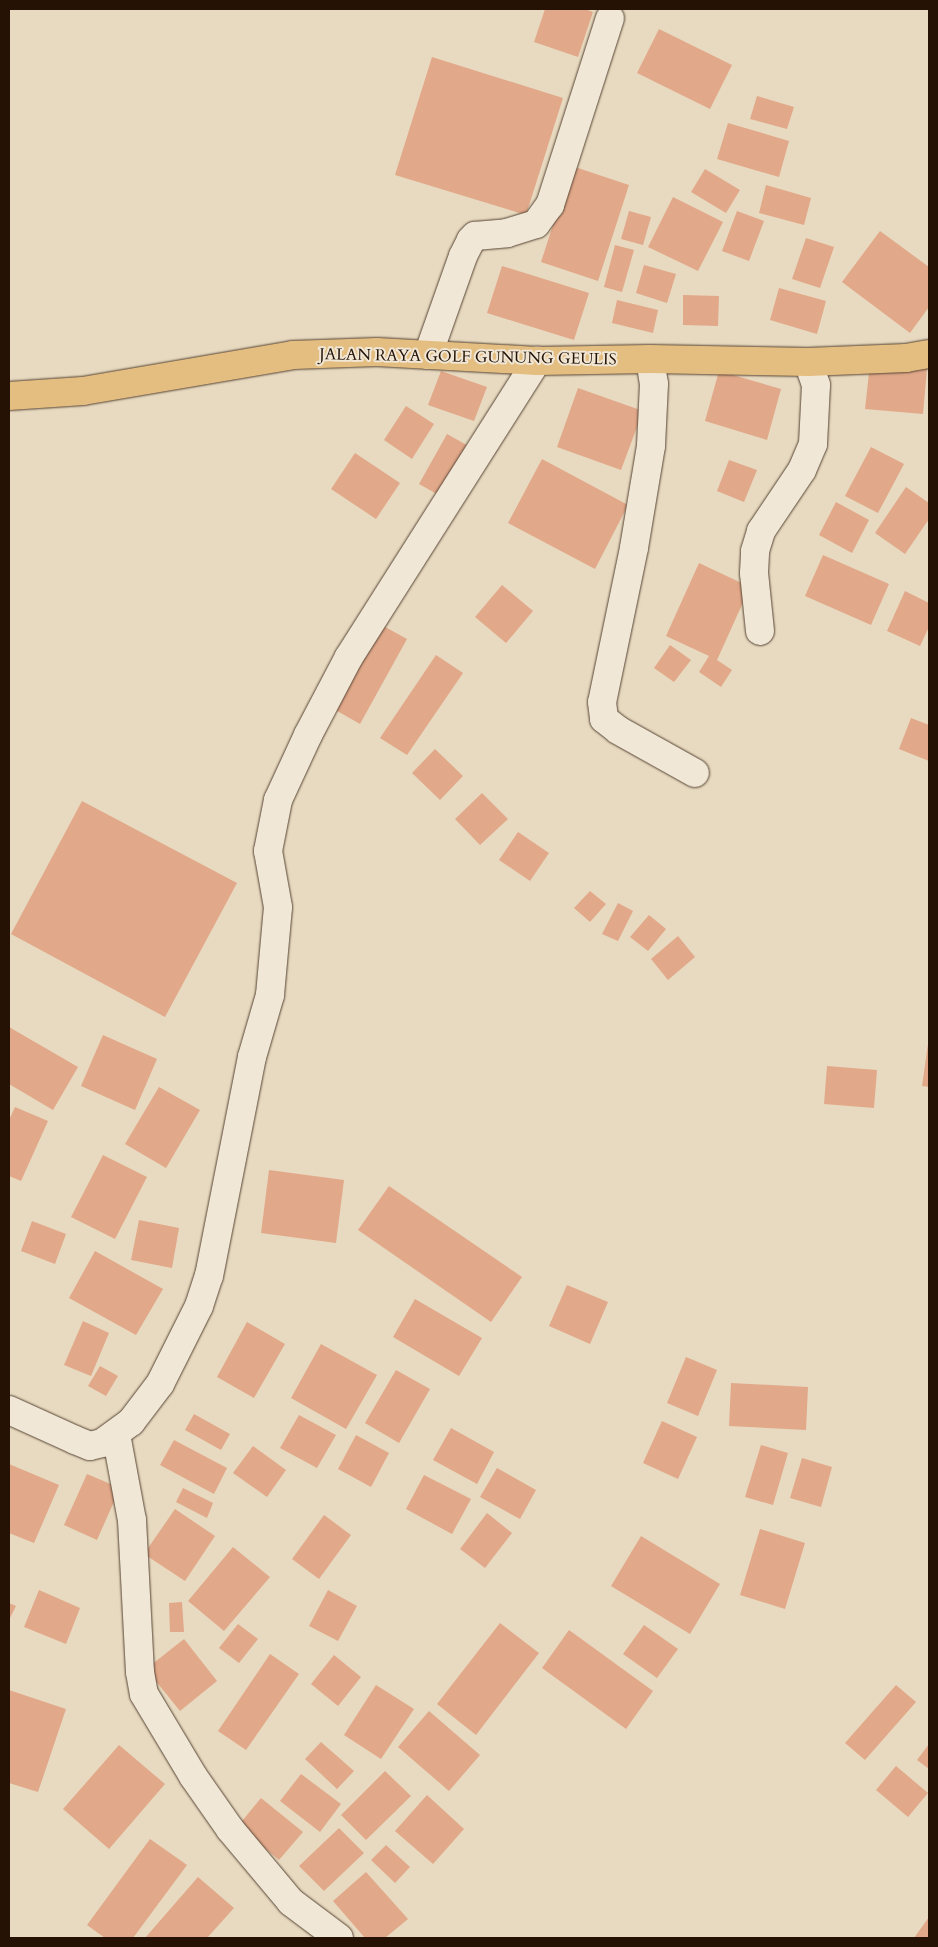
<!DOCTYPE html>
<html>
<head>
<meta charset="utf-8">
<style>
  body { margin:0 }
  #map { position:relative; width:938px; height:1947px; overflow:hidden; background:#e8dac0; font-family:Cardo,serif }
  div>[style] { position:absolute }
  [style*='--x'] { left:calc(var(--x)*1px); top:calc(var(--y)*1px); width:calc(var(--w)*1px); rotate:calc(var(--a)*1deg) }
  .building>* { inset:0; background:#e1a889 }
  .roads { filter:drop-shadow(0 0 1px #564434) drop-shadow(0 0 1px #564434) }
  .minor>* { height:28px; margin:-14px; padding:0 14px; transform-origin:14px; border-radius:14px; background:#f0e7d6 }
  .major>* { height:28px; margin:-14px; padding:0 14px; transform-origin:14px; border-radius:14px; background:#e4bd80 }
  span { translate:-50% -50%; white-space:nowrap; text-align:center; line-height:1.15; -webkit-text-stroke:4px #f0e7d6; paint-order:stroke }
  .street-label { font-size:16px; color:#251205 }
  .frame { position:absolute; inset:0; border:10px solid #251205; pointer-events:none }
</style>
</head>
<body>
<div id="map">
  <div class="building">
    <div style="clip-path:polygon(545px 9px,585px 9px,593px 12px,578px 57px,534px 42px)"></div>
    <div style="clip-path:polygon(659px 29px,732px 65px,710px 109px,637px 73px)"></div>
    <div style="clip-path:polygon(432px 57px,563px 98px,526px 215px,395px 175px)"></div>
    <div style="clip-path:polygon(757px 96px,794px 107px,787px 129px,750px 119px)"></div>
    <div style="clip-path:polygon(728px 123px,789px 141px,779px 177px,717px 159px)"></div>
    <div style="clip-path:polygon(572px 166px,629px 185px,598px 281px,541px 262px)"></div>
    <div style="clip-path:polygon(705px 169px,740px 190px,726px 213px,691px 192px)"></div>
    <div style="clip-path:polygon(766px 185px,811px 198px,804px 225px,759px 213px)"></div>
    <div style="clip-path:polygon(673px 197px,723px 222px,698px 271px,648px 247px)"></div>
    <div style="clip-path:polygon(629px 211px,651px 217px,643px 245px,621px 239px)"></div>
    <div style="clip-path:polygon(737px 211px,764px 221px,749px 261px,722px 251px)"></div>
    <div style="clip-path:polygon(880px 231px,929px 267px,929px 307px,910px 333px,842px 282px)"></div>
    <div style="clip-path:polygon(806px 238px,834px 247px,820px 288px,792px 279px)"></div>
    <div style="clip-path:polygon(615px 245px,634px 250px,622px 292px,604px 287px)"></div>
    <div style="clip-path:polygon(644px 265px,676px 274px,667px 303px,636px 293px)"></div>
    <div style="clip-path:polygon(502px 266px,589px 293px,574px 340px,487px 313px)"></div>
    <div style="clip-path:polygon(779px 288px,826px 301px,817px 334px,770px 320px)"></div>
    <div style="clip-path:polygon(683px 295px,719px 296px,718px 326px,683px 325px)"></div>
    <div style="clip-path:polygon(617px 300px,658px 310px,653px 333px,612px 323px)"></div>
    <div style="clip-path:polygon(870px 364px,927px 369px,923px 414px,865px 409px)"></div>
    <div style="clip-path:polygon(441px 371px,487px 387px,474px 421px,428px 405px)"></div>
    <div style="clip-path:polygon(719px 371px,781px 389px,767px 440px,705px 421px)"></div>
    <div style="clip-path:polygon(578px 388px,643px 411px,621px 470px,557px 447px)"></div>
    <div style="clip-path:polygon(406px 406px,434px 424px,412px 459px,384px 440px)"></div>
    <div style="clip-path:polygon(447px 434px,472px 448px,444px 498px,419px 484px)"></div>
    <div style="clip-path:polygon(871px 447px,904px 464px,878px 513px,845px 496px)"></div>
    <div style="clip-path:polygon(355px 453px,400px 483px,376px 519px,331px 489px)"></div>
    <div style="clip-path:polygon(542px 459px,628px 505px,595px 569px,508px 523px)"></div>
    <div style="clip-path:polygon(729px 460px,757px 470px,744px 502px,717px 491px)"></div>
    <div style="clip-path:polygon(906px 487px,929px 503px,929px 519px,905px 554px,875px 533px)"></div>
    <div style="clip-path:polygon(836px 502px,869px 520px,852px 553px,819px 535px)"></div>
    <div style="clip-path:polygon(823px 555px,889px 584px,871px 625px,805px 596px)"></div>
    <div style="clip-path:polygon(699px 563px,750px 587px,717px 660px,732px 670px,721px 687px,699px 672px,709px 656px,666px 636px)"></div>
    <div style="clip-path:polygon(502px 585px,533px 611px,506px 643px,475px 617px)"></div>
    <div style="clip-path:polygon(905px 591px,929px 603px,929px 627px,920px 646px,887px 631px)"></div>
    <div style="clip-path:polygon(378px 623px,407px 639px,360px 724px,332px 708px)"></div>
    <div style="clip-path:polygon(670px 645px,691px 660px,674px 682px,654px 668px)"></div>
    <div style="clip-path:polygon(436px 655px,463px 673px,407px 755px,380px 738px)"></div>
    <div style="clip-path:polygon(911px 718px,929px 725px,929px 761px,899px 749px)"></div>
    <div style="clip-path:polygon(435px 749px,463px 776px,440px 800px,412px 773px)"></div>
    <div style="clip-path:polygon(482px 793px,508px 819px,480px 845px,455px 819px)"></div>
    <div style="clip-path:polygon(82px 801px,237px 883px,165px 1017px,11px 934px)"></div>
    <div style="clip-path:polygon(518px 832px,549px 853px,530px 881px,499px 860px)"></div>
    <div style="clip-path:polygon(590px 891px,606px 904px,590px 922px,574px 908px)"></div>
    <div style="clip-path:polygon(618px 903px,633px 911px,618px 941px,602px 934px)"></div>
    <div style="clip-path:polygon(649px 915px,666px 929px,648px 951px,630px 937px)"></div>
    <div style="clip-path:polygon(678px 936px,695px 957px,668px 980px,651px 959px)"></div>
    <div style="clip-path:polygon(9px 1027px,78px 1067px,53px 1110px,9px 1084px)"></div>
    <div style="clip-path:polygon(103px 1035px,157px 1059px,135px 1110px,81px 1086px)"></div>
    <div style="clip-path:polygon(928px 1044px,929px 1044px,929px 1087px,922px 1086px)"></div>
    <div style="clip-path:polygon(827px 1066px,877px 1070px,874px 1108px,824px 1104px)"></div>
    <div style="clip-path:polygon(159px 1087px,200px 1110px,166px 1168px,125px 1144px)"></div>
    <div style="clip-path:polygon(15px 1107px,48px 1121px,21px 1181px,9px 1176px,9px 1120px)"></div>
    <div style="clip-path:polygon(103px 1155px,147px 1177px,115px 1239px,71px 1217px)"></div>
    <div style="clip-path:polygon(269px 1170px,344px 1180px,336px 1243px,261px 1233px)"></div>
    <div style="clip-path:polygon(389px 1186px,522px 1277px,491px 1322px,358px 1230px)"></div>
    <div style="clip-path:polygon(139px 1220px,179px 1228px,172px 1268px,131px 1260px)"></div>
    <div style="clip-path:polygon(32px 1221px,66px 1234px,55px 1264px,21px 1251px)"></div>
    <div style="clip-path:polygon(95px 1251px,163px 1289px,136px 1335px,69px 1298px)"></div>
    <div style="clip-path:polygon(567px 1285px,608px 1302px,590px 1344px,549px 1326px)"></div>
    <div style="clip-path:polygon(415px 1299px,482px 1338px,459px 1376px,393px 1337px)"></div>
    <div style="clip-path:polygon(83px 1321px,109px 1333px,91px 1376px,64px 1365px)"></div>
    <div style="clip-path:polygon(247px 1322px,285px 1344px,254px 1398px,217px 1377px)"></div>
    <div style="clip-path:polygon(321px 1344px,377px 1375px,346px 1429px,291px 1398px)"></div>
    <div style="clip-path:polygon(686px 1357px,717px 1370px,698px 1416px,667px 1403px)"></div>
    <div style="clip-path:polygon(100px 1366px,118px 1376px,106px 1396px,88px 1386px)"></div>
    <div style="clip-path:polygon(396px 1370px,430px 1389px,399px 1443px,365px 1423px)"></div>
    <div style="clip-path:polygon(731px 1383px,808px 1387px,806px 1430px,729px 1426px)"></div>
    <div style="clip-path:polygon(194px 1414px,230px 1434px,221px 1450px,185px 1430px)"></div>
    <div style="clip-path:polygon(299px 1415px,336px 1435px,317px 1468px,280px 1448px)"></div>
    <div style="clip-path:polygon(662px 1421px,697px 1437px,678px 1479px,643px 1463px)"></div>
    <div style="clip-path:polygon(451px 1428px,494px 1452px,477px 1484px,433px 1460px)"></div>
    <div style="clip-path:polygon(356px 1435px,389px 1453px,371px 1487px,338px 1469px)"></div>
    <div style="clip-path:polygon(174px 1440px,227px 1468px,214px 1494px,160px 1465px)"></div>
    <div style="clip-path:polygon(761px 1445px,788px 1453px,773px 1505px,745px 1497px)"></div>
    <div style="clip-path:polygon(253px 1446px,286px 1470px,267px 1497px,233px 1473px)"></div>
    <div style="clip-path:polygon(802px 1458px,832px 1467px,821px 1507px,790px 1498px)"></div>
    <div style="clip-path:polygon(9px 1464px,59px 1485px,34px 1543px,9px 1533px)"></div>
    <div style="clip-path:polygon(497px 1468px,536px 1490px,520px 1519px,480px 1497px)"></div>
    <div style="clip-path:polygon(87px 1474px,120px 1488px,97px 1540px,64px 1525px)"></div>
    <div style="clip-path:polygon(424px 1475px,471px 1499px,452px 1534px,406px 1509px)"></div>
    <div style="clip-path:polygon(183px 1488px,213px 1503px,207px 1518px,176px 1502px)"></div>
    <div style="clip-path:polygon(175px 1509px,215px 1536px,185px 1581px,144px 1554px)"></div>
    <div style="clip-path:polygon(487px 1513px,512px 1533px,485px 1568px,460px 1549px)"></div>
    <div style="clip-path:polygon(324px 1515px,351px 1535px,319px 1579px,292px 1559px)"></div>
    <div style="clip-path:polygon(760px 1529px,805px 1543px,785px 1609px,740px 1595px)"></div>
    <div style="clip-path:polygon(641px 1536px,720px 1584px,690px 1634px,611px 1586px)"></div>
    <div style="clip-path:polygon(233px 1547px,270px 1577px,224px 1631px,188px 1601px)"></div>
    <div style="clip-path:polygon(39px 1590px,80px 1608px,66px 1644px,24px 1627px)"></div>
    <div style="clip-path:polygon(328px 1590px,357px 1606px,338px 1641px,309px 1626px)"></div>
    <div style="clip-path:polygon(182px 1602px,184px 1632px,170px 1632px,169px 1603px)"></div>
    <div style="clip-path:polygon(9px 1603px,16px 1606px,9px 1620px)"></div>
    <div style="clip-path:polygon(500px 1623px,539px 1653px,476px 1735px,437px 1704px)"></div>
    <div style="clip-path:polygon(238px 1624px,258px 1639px,239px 1663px,219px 1648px)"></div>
    <div style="clip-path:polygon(644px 1625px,678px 1649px,657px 1678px,623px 1654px)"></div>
    <div style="clip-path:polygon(569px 1630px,653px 1691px,626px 1729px,542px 1668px)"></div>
    <div style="clip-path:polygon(184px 1639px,217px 1681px,180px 1711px,146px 1669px)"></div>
    <div style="clip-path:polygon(270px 1654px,299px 1674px,246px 1750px,218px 1731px)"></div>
    <div style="clip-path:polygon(334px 1655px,361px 1677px,338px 1706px,311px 1684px)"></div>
    <div style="clip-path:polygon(376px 1685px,414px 1709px,381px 1759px,344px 1735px)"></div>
    <div style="clip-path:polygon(896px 1685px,916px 1702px,865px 1760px,845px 1743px)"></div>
    <div style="clip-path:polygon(9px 1690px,66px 1709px,38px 1792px,9px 1783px)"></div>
    <div style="clip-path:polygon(429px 1711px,480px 1755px,449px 1791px,398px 1747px)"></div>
    <div style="clip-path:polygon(321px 1742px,354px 1771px,337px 1789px,305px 1759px)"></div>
    <div style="clip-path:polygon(929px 1744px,929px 1769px,917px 1760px)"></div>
    <div style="clip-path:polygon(119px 1745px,165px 1784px,109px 1849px,63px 1809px)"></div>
    <div style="clip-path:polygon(896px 1766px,928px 1793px,908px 1817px,876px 1790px)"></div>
    <div style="clip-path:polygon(385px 1771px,411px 1796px,366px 1840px,341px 1815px)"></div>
    <div style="clip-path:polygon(301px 1774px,341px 1804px,320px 1832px,280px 1801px)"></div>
    <div style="clip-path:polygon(427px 1795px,464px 1829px,433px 1864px,395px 1831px)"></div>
    <div style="clip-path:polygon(261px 1798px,303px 1832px,279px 1860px,238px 1826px)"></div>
    <div style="clip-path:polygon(339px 1828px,364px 1853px,324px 1891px,299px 1866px)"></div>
    <div style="clip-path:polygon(150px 1839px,187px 1865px,133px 1938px,105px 1938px,87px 1925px)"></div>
    <div style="clip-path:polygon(386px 1845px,410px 1867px,395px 1883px,371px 1860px)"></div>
    <div style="clip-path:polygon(366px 1872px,408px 1919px,385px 1938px,365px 1938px,333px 1901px)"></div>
    <div style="clip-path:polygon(198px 1877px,234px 1908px,207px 1938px,145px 1938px)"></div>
    <div style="clip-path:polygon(929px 1917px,929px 1938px,914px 1938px)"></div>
  </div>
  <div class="roads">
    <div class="minor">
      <div style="--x:428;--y:355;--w:105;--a:-70.5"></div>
      <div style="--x:463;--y:256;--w:18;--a:-63"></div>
      <div style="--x:471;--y:240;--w:6;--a:-45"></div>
      <div style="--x:475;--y:236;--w:32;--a:-5"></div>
      <div style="--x:507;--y:233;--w:30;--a:-17"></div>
      <div style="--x:536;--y:224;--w:24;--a:-54"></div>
      <div style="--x:550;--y:205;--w:196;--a:-72.2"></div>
      <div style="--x:650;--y:359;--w:25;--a:81"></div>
      <div style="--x:654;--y:384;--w:62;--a:92.8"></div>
      <div style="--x:651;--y:446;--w:103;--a:99.5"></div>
      <div style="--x:634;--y:548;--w:157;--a:101.7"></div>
      <div style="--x:602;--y:702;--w:17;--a:83"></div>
      <div style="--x:604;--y:719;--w:18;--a:38"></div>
      <div style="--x:618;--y:730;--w:88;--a:29.2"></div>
      <div style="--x:760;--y:631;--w:58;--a:-95.9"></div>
      <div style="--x:754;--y:573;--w:22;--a:-87"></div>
      <div style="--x:755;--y:551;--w:21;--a:-73"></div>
      <div style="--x:761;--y:531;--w:73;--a:-56.1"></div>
      <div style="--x:802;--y:470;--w:28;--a:-67"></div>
      <div style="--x:813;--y:444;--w:59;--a:-87.1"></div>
      <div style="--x:816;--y:385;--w:24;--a:-109"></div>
      <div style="--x:9;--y:1410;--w:72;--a:24.4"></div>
      <div style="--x:75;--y:1440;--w:16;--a:22"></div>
      <div style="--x:90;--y:1446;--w:12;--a:-14"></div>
      <div style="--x:102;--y:1443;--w:36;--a:-36"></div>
      <div style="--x:131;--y:1422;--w:48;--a:-52.7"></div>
      <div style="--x:160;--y:1384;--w:87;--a:-63.4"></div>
      <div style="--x:199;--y:1306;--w:32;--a:-72"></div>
      <div style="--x:209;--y:1276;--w:223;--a:-78.9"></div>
      <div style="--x:252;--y:1057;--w:65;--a:-73.8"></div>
      <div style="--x:270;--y:995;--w:88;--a:-84.8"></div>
      <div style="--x:278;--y:907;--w:57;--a:-100.1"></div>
      <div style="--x:268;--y:851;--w:52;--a:-78.9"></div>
      <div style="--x:278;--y:800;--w:72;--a:-65.2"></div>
      <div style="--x:308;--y:735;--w:88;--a:-62.3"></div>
      <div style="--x:349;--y:657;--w:351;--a:-57.6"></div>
      <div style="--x:116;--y:1434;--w:87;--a:79.5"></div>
      <div style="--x:132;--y:1520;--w:152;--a:87"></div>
      <div style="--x:140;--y:1672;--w:22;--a:80"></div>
      <div style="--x:144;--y:1694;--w:96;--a:59.1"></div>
      <div style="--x:193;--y:1776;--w:65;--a:55.1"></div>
      <div style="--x:230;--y:1829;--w:95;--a:50.1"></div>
      <div style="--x:291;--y:1902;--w:60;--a:36.9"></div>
    </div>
    <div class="major">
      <div style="--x:9;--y:396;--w:74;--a:-3.9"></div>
      <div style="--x:83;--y:391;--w:213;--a:-9.7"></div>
      <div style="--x:293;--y:355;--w:84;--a:-2"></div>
      <div style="--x:377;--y:352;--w:160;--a:3.2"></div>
      <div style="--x:537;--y:361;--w:113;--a:-1"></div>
      <div style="--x:650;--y:359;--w:158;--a:1.1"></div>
      <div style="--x:808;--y:362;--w:98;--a:-2.3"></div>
      <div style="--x:906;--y:358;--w:23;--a:-10"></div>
    </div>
  </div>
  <div class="street-label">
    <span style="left:468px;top:357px;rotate:1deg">JALAN RAYA GOLF GUNUNG GEULIS</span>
  </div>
  <div class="frame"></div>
</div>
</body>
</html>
